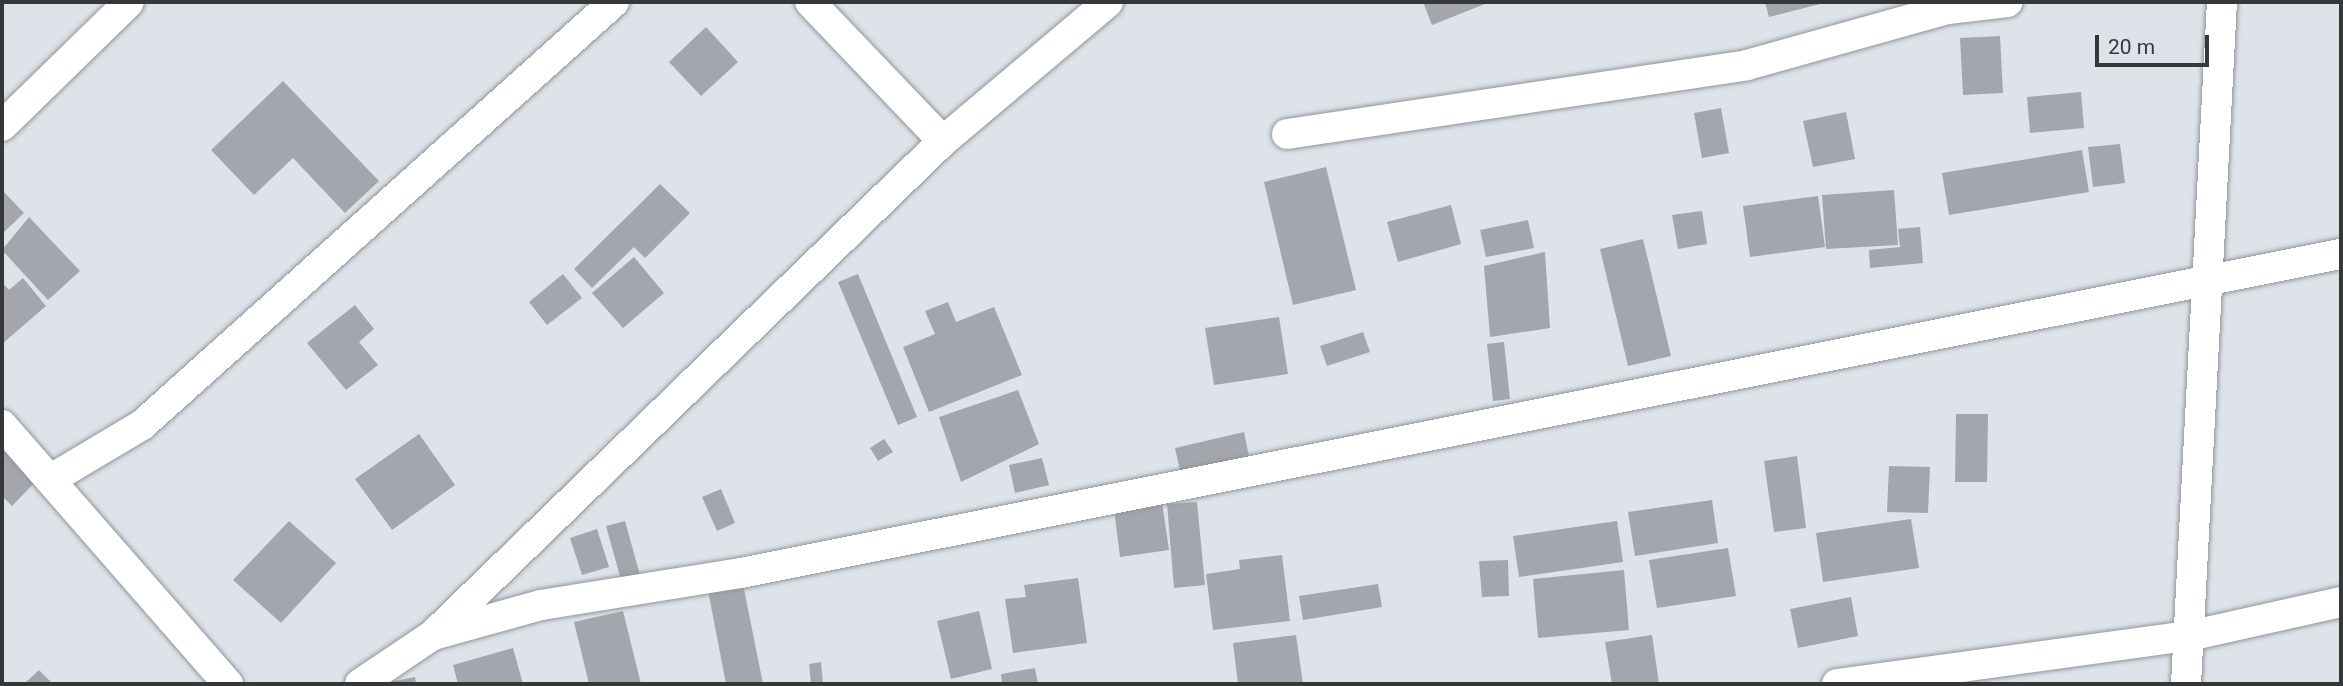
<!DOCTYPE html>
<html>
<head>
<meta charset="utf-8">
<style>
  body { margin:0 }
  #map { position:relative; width:2343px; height:686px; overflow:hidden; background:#dee2e9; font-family:Roboto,sans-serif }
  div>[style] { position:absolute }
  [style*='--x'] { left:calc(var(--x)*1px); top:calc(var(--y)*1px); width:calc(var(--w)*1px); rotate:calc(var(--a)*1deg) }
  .building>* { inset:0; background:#a3a7ad }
  .roads { filter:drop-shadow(0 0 2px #91959b) drop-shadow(0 0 2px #91959b) }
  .street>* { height:30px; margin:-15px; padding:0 15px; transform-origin:15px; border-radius:15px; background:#fff }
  span { translate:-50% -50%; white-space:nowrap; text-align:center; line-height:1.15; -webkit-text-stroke:5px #dee2e9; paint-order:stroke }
  .frame { position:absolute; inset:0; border:4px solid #353739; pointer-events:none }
  .scale { position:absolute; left:2095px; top:35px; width:114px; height:32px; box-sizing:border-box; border:4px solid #353739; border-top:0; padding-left:9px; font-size:21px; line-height:24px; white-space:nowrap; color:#353739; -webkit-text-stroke:5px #dee2e9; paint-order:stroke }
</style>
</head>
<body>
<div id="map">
  <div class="building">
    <div style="clip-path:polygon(1423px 2px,1490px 2px,1432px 25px)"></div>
    <div style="clip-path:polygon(1765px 2px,1820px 2px,1820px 4px,1769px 17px)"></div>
    <div style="clip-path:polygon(706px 27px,738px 62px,701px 96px,669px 62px)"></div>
    <div style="clip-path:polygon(2000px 36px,2003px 93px,1963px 95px,1960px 38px)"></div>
    <div style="clip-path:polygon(283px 81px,379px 181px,345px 213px,293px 158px,254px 195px,211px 150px)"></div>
    <div style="clip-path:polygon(2081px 92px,2084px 128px,2030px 133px,2027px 97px)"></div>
    <div style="clip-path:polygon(1721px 108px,1729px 153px,1702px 158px,1694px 113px)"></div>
    <div style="clip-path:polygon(1846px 112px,1855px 159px,1813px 167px,1803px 121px)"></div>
    <div style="clip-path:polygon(2120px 144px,2125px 183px,2093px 187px,2088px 147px)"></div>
    <div style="clip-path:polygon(2082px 150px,2089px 192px,1949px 215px,1942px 173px)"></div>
    <div style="clip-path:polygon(1326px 167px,1356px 290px,1293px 305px,1264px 182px)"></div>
    <div style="clip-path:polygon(660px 184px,690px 213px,645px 258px,634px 247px,592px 288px,574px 269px)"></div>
    <div style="clip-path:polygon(2px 190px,24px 213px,2px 234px)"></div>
    <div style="clip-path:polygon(1894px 190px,1898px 245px,1826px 249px,1822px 195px)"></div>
    <div style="clip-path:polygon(1818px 196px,1825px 247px,1750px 257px,1743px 206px)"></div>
    <div style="clip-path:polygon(1451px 205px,1461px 244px,1398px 262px,1387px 222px)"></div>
    <div style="clip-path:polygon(1702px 211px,1707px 244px,1678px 249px,1672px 215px)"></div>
    <div style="clip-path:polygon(29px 217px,80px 271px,48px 300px,2px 250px)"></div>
    <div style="clip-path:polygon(1528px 220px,1534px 248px,1486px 257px,1480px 230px)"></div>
    <div style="clip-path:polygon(1920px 227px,1923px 263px,1870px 268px,1869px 250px,1900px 247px,1898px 229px)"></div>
    <div style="clip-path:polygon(1643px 239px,1671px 356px,1628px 366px,1600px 249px)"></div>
    <div style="clip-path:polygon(1545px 252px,1550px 328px,1490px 337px,1484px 266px)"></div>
    <div style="clip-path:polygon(634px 257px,664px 293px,623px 328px,592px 293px)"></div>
    <div style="clip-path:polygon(563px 274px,582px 298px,547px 325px,529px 302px)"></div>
    <div style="clip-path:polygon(858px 274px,917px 417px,898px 425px,838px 282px)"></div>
    <div style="clip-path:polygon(23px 278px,46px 306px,2px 344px,2px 282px,9px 290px)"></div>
    <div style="clip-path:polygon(948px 302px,956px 322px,994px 307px,1022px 375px,929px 412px,903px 347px,935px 334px,925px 311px)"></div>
    <div style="clip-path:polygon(355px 305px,374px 329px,359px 342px,378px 365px,346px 390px,307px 343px)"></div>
    <div style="clip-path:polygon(1279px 317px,1288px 374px,1214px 385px,1205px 328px)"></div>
    <div style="clip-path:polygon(1363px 332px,1370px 352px,1327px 366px,1320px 346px)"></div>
    <div style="clip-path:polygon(1504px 342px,1510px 399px,1493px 401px,1487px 344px)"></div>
    <div style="clip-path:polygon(1018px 390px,1039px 444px,961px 482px,939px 417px)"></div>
    <div style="clip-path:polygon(1956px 414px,1988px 414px,1987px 482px,1955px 482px)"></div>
    <div style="clip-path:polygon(1244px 432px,1250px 461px,1181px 475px,1175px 448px)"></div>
    <div style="clip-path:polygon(419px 434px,455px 485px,392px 530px,355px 479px)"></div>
    <div style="clip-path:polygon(2px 435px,42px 475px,12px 506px,2px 496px)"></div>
    <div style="clip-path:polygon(884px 439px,893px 452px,878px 461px,870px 448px)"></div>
    <div style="clip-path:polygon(1797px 456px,1806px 528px,1774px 532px,1764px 461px)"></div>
    <div style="clip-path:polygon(1042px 458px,1049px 485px,1015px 493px,1009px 465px)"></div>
    <div style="clip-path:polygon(1889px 466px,1930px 467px,1928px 513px,1887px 512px)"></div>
    <div style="clip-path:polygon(721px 489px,735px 523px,717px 531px,702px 497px)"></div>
    <div style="clip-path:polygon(1712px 500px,1718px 543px,1635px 556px,1628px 512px)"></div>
    <div style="clip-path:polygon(1162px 502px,1169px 550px,1120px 557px,1114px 509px)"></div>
    <div style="clip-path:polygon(1197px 502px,1205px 585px,1174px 588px,1167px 504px)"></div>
    <div style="clip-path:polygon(1911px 519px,1919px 568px,1823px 582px,1816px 533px)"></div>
    <div style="clip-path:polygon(289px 521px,336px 563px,281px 623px,233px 580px)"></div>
    <div style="clip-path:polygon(625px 521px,640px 575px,621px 580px,606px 526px)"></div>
    <div style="clip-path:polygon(1617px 521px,1623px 562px,1519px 577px,1513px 536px)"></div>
    <div style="clip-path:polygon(597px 529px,609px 567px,582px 575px,570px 538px)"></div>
    <div style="clip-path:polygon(1728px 548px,1736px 596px,1657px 608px,1649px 560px)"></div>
    <div style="clip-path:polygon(1282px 555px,1290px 621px,1213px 630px,1206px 574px,1240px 569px,1239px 560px)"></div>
    <div style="clip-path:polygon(1508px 560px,1509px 596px,1482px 597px,1479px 561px)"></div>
    <div style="clip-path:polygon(1624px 570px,1629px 630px,1538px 638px,1533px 579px)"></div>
    <div style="clip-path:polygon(741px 574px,763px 684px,726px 684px,706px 580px)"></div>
    <div style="clip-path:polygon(1078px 578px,1087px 643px,1013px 653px,1005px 599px,1026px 597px,1024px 585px)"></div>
    <div style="clip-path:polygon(1378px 584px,1382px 607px,1303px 620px,1299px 596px)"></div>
    <div style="clip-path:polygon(1851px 597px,1858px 636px,1798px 648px,1790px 609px)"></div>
    <div style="clip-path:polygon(623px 611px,641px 684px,589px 684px,574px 622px)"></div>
    <div style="clip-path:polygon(979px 611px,992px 669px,951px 679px,937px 621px)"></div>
    <div style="clip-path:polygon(1296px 635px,1303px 684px,1238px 684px,1233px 643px)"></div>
    <div style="clip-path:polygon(1652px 635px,1659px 684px,1612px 684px,1605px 642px)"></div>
    <div style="clip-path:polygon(513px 648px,523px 684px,458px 684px,453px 665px)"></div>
    <div style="clip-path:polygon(821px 662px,823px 684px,811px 684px,809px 664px)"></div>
    <div style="clip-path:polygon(1035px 668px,1038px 684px,1002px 684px,1001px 674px)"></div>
    <div style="clip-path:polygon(39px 670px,53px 684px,24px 684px)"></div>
    <div style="clip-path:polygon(415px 677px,416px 684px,389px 684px,389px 682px)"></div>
  </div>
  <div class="roads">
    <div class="street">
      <div style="--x:810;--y:2;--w:192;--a:46.3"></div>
      <div style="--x:2;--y:126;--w:177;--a:-44.3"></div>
      <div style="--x:1287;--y:134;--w:465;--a:-8.5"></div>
      <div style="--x:1747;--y:65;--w:209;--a:-15.6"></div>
      <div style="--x:1948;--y:9;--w:60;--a:-6.7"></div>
      <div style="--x:2;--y:425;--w:344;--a:48.9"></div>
      <div style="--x:53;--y:478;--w:104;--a:-30.8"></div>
      <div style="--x:142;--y:425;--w:634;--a:-41.87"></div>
      <div style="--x:436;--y:632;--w:706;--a:-44.08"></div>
      <div style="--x:943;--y:141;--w:216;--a:-40.1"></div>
      <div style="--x:360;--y:684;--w:88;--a:-33.9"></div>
      <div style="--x:433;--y:635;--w:112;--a:-15.5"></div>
      <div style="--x:541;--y:605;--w:203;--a:-9.1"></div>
      <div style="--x:741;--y:573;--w:1631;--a:-11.28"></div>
      <div style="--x:1837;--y:684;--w:359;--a:-7.8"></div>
      <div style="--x:2193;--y:635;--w:152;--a:-12.6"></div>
      <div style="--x:2186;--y:684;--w:683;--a:-86.98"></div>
    </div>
  </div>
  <div class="frame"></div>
  <div class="scale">20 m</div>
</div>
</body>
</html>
